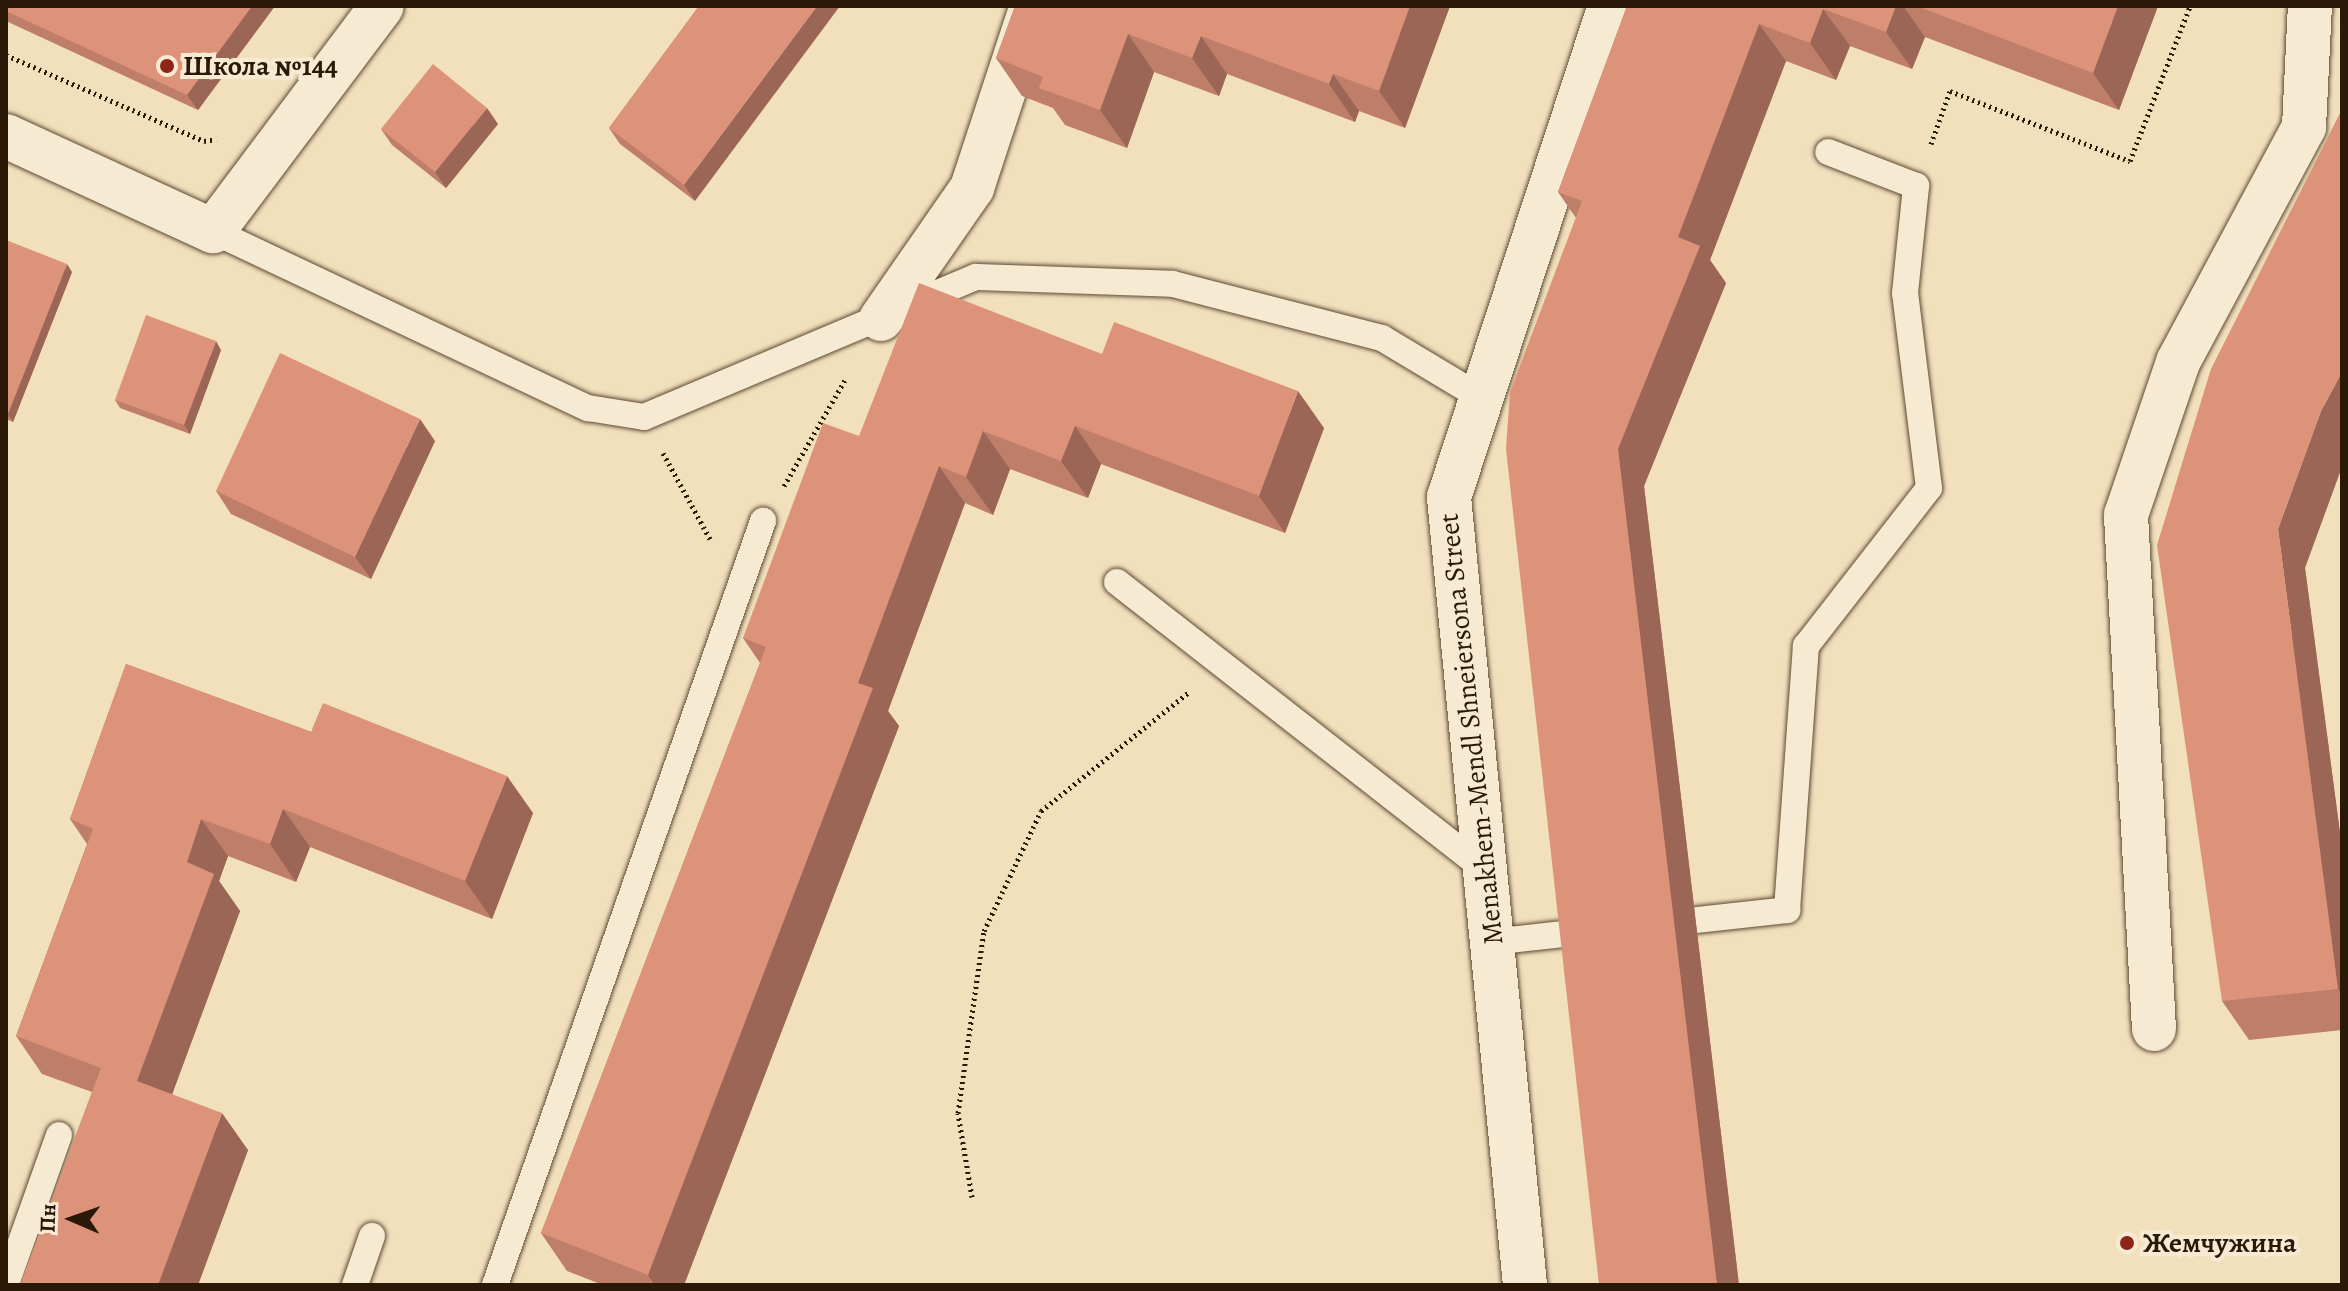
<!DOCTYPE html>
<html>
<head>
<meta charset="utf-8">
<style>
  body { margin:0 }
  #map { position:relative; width:2348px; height:1291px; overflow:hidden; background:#f2dfbc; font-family:Alegreya,serif }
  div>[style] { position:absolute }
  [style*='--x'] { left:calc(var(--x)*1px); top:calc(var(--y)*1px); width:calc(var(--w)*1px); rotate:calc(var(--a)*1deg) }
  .path>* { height:5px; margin-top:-2.5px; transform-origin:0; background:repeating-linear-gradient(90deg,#2b1807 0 2px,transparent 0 6px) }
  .roads { filter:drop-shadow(0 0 2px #5d4a34) drop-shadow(0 0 2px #5d4a34) }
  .service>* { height:26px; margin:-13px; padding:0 13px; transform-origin:13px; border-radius:13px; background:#f7ead3 }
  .minor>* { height:44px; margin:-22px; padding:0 22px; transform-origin:22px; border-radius:22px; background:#f7ead3 }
  .wall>* { inset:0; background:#be7e69 }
  .shaded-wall>* { inset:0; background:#9b6655 }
  .building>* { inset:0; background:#dd927a }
  .dots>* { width:22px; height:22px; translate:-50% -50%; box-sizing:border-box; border:4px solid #f7ead3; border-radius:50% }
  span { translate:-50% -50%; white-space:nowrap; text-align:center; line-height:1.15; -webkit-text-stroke:8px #f7ead3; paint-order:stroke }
  .poi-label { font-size:28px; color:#2b1807; font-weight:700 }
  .left { translate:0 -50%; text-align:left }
  .street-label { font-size:28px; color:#2b1807 }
  .frame { position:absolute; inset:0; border:8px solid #2b1807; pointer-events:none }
  .north { position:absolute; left:32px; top:1179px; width:80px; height:80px; -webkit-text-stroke:6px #f7ead3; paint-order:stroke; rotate:272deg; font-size:22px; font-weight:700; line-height:32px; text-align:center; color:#2b1807 }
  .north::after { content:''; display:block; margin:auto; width:28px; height:36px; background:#2b1807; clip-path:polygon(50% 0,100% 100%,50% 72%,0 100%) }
</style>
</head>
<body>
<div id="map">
  <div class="path">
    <div style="--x:6;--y:55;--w:216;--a:23.5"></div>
    <div style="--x:204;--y:141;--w:12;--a:-9"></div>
    <div style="--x:1931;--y:144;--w:56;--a:-70.3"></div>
    <div style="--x:1950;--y:91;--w:193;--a:21.3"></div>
    <div style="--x:2130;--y:161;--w:166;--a:-68.8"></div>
    <div style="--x:663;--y:453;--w:98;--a:61.3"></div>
    <div style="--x:784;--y:486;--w:122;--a:-60.1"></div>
    <div style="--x:972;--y:1197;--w:85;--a:-99.5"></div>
    <div style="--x:958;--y:1113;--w:184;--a:-81.9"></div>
    <div style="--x:984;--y:931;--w:133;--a:-64.6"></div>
    <div style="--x:1041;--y:811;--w:190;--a:-38.8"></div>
  </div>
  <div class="roads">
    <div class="service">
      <div style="--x:213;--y:231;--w:415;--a:25.3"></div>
      <div style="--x:588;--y:408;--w:57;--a:9.1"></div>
      <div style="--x:644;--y:417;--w:360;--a:-22.9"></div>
      <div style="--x:976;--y:277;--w:197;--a:2"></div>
      <div style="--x:1173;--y:284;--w:216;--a:14.5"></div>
      <div style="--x:1382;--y:338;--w:114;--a:31"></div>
      <div style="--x:1117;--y:582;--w:467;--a:38"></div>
      <div style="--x:1697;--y:920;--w:91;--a:-6.3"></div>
      <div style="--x:1787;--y:910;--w:265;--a:-85.9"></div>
      <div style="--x:1806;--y:646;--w:200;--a:-52.1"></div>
      <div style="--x:1929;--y:488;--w:196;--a:-97"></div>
      <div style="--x:1905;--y:293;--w:108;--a:-84.1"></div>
      <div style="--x:1916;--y:186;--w:94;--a:-158.9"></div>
      <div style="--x:1492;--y:942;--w:90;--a:-6.4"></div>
      <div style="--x:6;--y:1284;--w:158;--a:-70.4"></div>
      <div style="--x:355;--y:1285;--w:52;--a:-70.9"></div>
      <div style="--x:495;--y:1285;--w:810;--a:-70.67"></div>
    </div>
    <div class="minor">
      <div style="--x:6;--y:136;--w:228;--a:24.7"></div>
      <div style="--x:213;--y:231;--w:281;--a:-53.1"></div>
      <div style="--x:881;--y:319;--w:160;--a:-55.2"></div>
      <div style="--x:972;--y:188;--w:192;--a:-71.8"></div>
      <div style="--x:2154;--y:1029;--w:515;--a:-93.12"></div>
      <div style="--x:2126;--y:515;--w:162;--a:-71.2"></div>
      <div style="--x:2178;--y:362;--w:267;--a:-61.8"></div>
      <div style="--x:2304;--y:127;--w:121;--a:-87.2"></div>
      <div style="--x:1525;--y:1285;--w:792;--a:-95.51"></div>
      <div style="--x:1449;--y:497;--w:517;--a:-71.85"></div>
    </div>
  </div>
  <div class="wall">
    <div style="clip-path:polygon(6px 6px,275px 6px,198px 110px,6px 21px)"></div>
    <div style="clip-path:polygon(699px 6px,695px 201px,620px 144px,609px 128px)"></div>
    <div style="clip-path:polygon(1015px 6px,1450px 6px,1405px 128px,1359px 111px,1355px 122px,1227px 74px,1219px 96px,1154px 72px,1127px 148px,1065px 125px,1053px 108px,1022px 96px,996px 58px)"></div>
    <div style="clip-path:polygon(1627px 6px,2158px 6px,2119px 110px,1925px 37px,1912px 69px,1850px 46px,1836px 80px,1786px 61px,1710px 260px,1726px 283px,1644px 486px,1739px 1285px,1599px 1285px,1576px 218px,1558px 192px)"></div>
    <div style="clip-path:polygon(498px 124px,446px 188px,392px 145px,381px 129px)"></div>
    <div style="clip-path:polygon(6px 240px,72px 272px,13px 422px,6px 419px)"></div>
    <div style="clip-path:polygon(221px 350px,190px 434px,120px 408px,115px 400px)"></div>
    <div style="clip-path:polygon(1102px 354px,1324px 428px,1285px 533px,1101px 464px,1088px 498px,1010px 469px,993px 515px,965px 503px,888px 711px,899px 726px,684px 1285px,603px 1285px,567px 1271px,541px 1233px,760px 663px,743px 638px,859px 436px)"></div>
    <div style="clip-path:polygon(435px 441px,371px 579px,231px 514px,216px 491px)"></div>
    <div style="clip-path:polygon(2305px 568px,2342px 848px,2342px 1030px,2249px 1040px,2222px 1001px)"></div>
    <div style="clip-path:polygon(126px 664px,533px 813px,492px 919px,310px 847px,296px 882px,228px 856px,219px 881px,240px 911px,172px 1094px,248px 1150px,198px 1285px,20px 1285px,92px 1092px,42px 1074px,16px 1036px,87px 844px,70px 819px)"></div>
  </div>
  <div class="shaded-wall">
    <div style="clip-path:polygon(252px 6px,275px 6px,198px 110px,187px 95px)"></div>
    <div style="clip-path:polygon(817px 6px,840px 6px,695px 201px,684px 185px)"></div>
    <div style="clip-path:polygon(1410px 6px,1450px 6px,1405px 128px,1379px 91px)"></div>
    <div style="clip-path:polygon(1896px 6px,1903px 6px,1925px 37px,1912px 69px,1886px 32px)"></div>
    <div style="clip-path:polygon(2118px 6px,2158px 6px,2119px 110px,2093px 73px)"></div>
    <div style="clip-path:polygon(1823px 9px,1850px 46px,1836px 80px,1810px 43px)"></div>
    <div style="clip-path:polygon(1759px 24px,1786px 61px,1710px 260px,1726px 283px,1644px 486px,1739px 1285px,1717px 1285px,1618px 449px,1678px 237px)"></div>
    <div style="clip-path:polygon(1128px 34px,1154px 72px,1127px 148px,1100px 110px)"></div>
    <div style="clip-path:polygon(1201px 36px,1227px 74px,1219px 96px,1192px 58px)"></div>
    <div style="clip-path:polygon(1333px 74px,1359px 111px,1355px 122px,1329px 84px)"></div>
    <div style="clip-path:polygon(487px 108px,498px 124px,446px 188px,435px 172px)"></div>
    <div style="clip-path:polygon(67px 264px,72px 272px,13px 422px,8px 414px)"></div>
    <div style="clip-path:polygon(216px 341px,221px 350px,190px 434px,184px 425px)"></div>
    <div style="clip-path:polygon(2342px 372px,2342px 467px,2305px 568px,2342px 848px,2342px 994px,2338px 989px,2278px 529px,2321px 411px)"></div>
    <div style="clip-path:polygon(1298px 391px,1324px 428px,1285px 533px,1259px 496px)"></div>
    <div style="clip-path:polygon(420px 419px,435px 441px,371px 579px,355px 557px)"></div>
    <div style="clip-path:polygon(1075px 426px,1101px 464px,1088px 498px,1061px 461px)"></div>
    <div style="clip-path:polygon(983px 431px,1010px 469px,993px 515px,966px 477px)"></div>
    <div style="clip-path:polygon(939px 466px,965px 503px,888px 711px,899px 726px,684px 1285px,655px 1285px,648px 1275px,858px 683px)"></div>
    <div style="clip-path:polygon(507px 776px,533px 813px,492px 919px,465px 881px)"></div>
    <div style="clip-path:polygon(283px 809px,310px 847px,296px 882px,270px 844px)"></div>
    <div style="clip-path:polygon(201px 819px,228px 856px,219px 881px,240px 911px,163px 1119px,137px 1081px,187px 862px)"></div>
    <div style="clip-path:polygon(222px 1113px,248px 1150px,198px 1285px,158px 1285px)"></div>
  </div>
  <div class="building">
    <div style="clip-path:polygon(6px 6px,252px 6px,187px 95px,6px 11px)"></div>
    <div style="clip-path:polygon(699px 6px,817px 6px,684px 185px,609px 128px)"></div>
    <div style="clip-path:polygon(1015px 6px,1410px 6px,1379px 91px,1333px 74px,1329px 84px,1201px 36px,1192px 58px,1128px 34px,1100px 110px,1039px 88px,1043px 77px,996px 58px)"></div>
    <div style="clip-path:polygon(1627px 6px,1896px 6px,1886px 32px,1823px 9px,1810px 43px,1759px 24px,1678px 237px,1700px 246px,1618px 449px,1717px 1285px,1599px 1285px,1506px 449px,1510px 392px,1582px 201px,1558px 192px)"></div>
    <div style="clip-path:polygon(1917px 6px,2118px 6px,2093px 73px)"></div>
    <div style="clip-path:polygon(433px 64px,487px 108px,435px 172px,381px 129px)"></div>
    <div style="clip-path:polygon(2342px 109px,2342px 372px,2321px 411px,2278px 529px,2338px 989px,2222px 1001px,2157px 545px,2211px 369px)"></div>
    <div style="clip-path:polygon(6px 240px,67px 264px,8px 414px,6px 413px)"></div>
    <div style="clip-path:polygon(919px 283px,1102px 354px,1114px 322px,1298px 391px,1259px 496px,1075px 426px,1061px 461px,983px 431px,966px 477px,939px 466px,858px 683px,873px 688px,648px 1275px,541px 1233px,766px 647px,743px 638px,823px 423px,859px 436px)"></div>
    <div style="clip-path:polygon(146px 315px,216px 341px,184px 425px,115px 400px)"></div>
    <div style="clip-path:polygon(280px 353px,420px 419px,355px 557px,216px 491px)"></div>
    <div style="clip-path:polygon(126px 664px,311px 732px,323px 703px,507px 776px,465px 881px,283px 809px,270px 844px,201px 819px,187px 862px,214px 874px,137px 1081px,222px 1113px,158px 1285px,20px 1285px,101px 1068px,16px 1036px,93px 829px,70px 819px)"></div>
  </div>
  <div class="dots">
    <div style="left:167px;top:66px;background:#8f2418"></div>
    <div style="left:2127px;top:1243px;background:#8f2418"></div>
  </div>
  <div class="poi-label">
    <span class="left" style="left:183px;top:66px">Школа №144</span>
    <span class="left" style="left:2143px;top:1243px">Жемчужина</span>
  </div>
  <div class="street-label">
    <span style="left:1471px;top:729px;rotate:-96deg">Menakhem-Mendl Shneiersona Street</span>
  </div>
  <div class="frame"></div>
  <div class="north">Пн</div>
</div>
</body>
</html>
